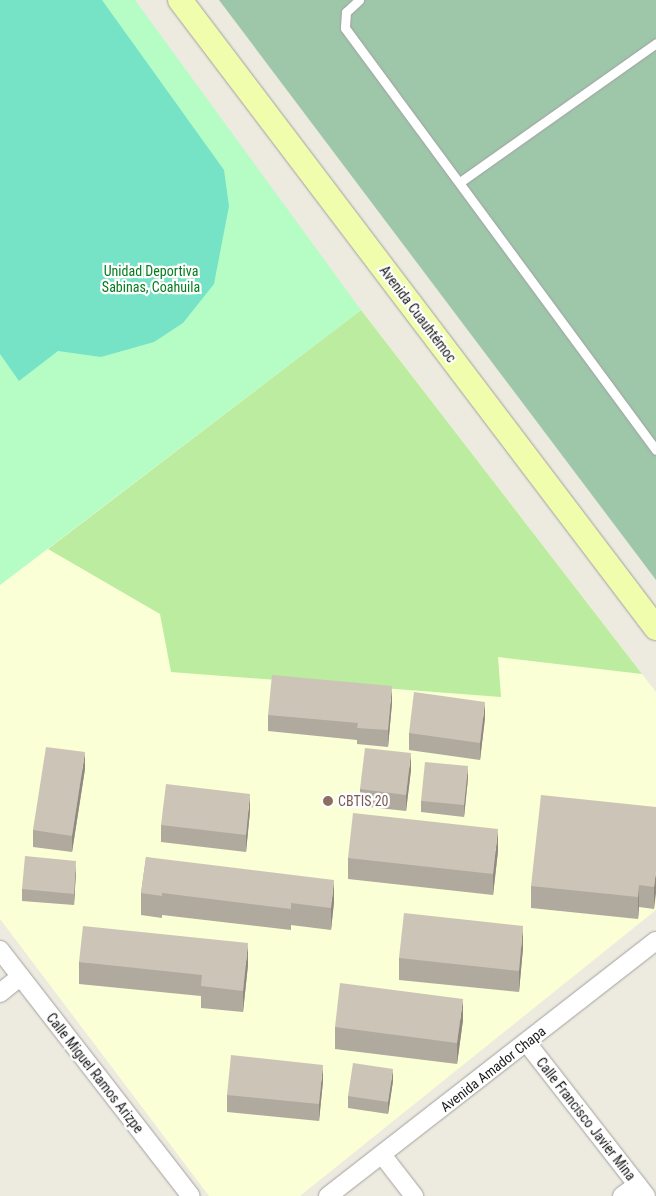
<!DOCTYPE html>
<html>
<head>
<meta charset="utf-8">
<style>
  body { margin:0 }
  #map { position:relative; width:656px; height:1196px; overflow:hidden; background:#edeadf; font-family:"Roboto Condensed",sans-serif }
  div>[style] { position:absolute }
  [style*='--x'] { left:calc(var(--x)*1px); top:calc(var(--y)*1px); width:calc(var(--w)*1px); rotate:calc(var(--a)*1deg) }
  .education>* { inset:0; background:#faffd6 }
  .grass>* { inset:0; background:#bbeca0 }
  .cemetery>* { inset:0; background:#9ec7aa }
  .park>* { inset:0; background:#b6fdc5 }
  .pitch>* { inset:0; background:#76e3c7 }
  .roads { filter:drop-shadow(0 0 1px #a1a1a1) drop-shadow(0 0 1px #a1a1a1) }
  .service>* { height:9px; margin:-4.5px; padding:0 4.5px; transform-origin:4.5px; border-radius:4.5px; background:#fff }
  .minor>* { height:18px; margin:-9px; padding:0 9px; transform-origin:9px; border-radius:9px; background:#fff }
  .secondary>* { height:24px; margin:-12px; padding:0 12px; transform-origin:12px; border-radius:12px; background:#effdac }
  .wall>* { inset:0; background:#b0a99e }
  .shaded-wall>* { inset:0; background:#908981 }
  .building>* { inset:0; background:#cdc4b8 }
  .dots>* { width:14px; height:14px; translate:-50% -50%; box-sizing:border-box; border:2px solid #fff; border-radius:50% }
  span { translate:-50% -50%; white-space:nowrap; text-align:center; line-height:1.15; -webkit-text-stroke:4.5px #fff; paint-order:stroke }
  .park-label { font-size:14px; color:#047d1e }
  .street-label { font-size:14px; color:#1a1a1a }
  .education-label { font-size:14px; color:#785e54 }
  .left { translate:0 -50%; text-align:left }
</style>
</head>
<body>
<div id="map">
  <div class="education">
    <div style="clip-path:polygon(361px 310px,656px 692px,656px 910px,300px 1196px,209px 1196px,0 919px,0 585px)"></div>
  </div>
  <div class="grass">
    <div style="clip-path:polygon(361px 310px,642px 674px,498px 657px,501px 697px,171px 672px,160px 614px,48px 549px)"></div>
  </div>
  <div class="cemetery">
    <div style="clip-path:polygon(219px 0,656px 0,656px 580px)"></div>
  </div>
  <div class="park">
    <div style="clip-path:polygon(0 0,135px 0,361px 310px,0 585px)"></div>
  </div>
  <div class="pitch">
    <div style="clip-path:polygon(0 0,102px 0,224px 170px,229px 206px,214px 284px,183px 323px,154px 342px,101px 357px,58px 351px,19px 381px,0 354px)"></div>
  </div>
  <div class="roads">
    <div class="service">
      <div style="--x:359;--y:0;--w:18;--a:137"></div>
      <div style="--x:346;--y:12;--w:16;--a:94"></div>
      <div style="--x:345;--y:28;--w:524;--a:53.61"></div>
      <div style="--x:460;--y:182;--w:240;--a:-35.3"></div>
    </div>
    <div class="minor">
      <div style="--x:0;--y:950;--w:311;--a:52.2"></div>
      <div style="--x:0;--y:993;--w:26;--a:-39"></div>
      <div style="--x:527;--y:1043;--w:194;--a:52.1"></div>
      <div style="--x:383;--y:1156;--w:51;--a:52.2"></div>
      <div style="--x:328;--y:1196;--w:415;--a:-37.9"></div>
      <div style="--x:622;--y:1196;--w:19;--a:-36"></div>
    </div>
    <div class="secondary">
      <div style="--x:180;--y:0;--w:788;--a:52.84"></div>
    </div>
  </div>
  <div class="wall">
    <div style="clip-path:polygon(392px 703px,388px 747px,357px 744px,357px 740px,268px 731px,268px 715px)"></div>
    <div style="clip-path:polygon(485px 718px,480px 760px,409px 750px,409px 733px)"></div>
    <div style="clip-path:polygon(85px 769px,72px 852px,33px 847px,33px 830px)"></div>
    <div style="clip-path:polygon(411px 770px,406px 811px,360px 806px,360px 789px)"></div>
    <div style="clip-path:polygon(468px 778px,464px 817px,421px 812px,421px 801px)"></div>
    <div style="clip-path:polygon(656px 807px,654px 909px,639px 907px,638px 919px,531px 908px,531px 886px)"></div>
    <div style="clip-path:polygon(250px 811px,246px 852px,161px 842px,161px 825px)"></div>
    <div style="clip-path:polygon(498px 851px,493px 895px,348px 879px,348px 858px)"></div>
    <div style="clip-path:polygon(146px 857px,334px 902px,331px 930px,291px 925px,291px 930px,162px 915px,162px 918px,141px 915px,141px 893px)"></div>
    <div style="clip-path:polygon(76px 872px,74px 905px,22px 901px,22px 889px)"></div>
    <div style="clip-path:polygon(523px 948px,519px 992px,399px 980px,399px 958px)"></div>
    <div style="clip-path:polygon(79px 962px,248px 965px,243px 1012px,201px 1008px,201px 996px,79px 984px)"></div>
    <div style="clip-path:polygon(463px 1020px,457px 1064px,335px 1049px,335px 1027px)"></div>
    <div style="clip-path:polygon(323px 1081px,319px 1121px,227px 1112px,227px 1095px)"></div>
    <div style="clip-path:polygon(393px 1081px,388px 1114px,348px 1108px,348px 1096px)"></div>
  </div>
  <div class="shaded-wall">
    <div style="clip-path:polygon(392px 686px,392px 703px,388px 747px,388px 730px)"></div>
    <div style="clip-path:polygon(485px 702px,485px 718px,480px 760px,480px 743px)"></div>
    <div style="clip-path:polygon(85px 752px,85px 769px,72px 852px,72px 836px)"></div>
    <div style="clip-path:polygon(411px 753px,411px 770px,406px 811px,406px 795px)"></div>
    <div style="clip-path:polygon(468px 766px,468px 778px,464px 817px,464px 805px)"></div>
    <div style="clip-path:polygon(250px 794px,250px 811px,246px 852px,246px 835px)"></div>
    <div style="clip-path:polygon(498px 829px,498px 851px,493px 895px,493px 874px)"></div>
    <div style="clip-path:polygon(76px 861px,76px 872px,74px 905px,74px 894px)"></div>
    <div style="clip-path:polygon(656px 871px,656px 893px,654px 909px,654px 887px)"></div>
    <div style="clip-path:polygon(334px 880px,334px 902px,331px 930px,331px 908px)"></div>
    <div style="clip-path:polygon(639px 885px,639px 907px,638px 919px,638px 897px)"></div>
    <div style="clip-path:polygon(523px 926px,523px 948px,519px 992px,519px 971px)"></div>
    <div style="clip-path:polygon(248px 943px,248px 965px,243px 1012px,243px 991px)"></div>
    <div style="clip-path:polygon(463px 999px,463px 1020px,457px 1064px,457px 1043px)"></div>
    <div style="clip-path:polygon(323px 1065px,323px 1081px,319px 1121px,319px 1104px)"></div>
    <div style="clip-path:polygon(393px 1069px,393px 1081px,388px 1114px,388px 1102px)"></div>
  </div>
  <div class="building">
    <div style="clip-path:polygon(272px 675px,392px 686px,388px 730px,357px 728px,358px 723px,268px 715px)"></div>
    <div style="clip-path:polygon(414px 692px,485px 702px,480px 743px,409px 733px)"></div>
    <div style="clip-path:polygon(46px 747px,85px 752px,72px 836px,33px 830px)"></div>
    <div style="clip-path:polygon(365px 748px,411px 753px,406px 795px,360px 789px)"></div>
    <div style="clip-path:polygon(425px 762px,468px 766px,464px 805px,421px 801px)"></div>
    <div style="clip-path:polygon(166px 784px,250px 794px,246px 835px,161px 825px)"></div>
    <div style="clip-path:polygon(541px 795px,656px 807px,656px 871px,654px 887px,639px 885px,638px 897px,531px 886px)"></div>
    <div style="clip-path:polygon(353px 813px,498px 829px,493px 874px,348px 858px)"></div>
    <div style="clip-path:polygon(25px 856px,76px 861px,74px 894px,22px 889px)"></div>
    <div style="clip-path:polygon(146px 857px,334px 880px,331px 908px,291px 903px,291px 909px,162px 893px,162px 896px,141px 893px)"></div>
    <div style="clip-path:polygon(404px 913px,523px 926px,519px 971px,399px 958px)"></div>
    <div style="clip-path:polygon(83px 926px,248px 943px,243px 991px,201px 986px,202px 975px,79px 962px)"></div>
    <div style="clip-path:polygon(340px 983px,463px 999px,457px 1043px,335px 1027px)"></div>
    <div style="clip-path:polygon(231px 1055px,323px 1065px,319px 1104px,227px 1095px)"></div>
    <div style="clip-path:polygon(353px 1063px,393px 1069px,388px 1102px,348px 1096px)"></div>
  </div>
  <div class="dots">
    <div style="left:328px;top:801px;background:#8d6e63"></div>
  </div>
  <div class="park-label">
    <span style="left:151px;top:279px">Unidad Deportiva<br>Sabinas, Coahuila</span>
  </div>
  <div class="street-label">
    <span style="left:418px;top:314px;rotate:53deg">Avenida Cuauhtémoc</span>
    <span style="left:493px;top:1069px;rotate:-38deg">Avenida Amador Chapa</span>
    <span style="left:95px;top:1073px;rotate:52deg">Calle Miguel Ramos Arizpe</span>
    <span style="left:586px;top:1119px;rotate:52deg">Calle Francisco Javier Mina</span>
  </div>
  <div class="education-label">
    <span class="left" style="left:338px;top:801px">CBTIS 20</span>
  </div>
</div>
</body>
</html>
